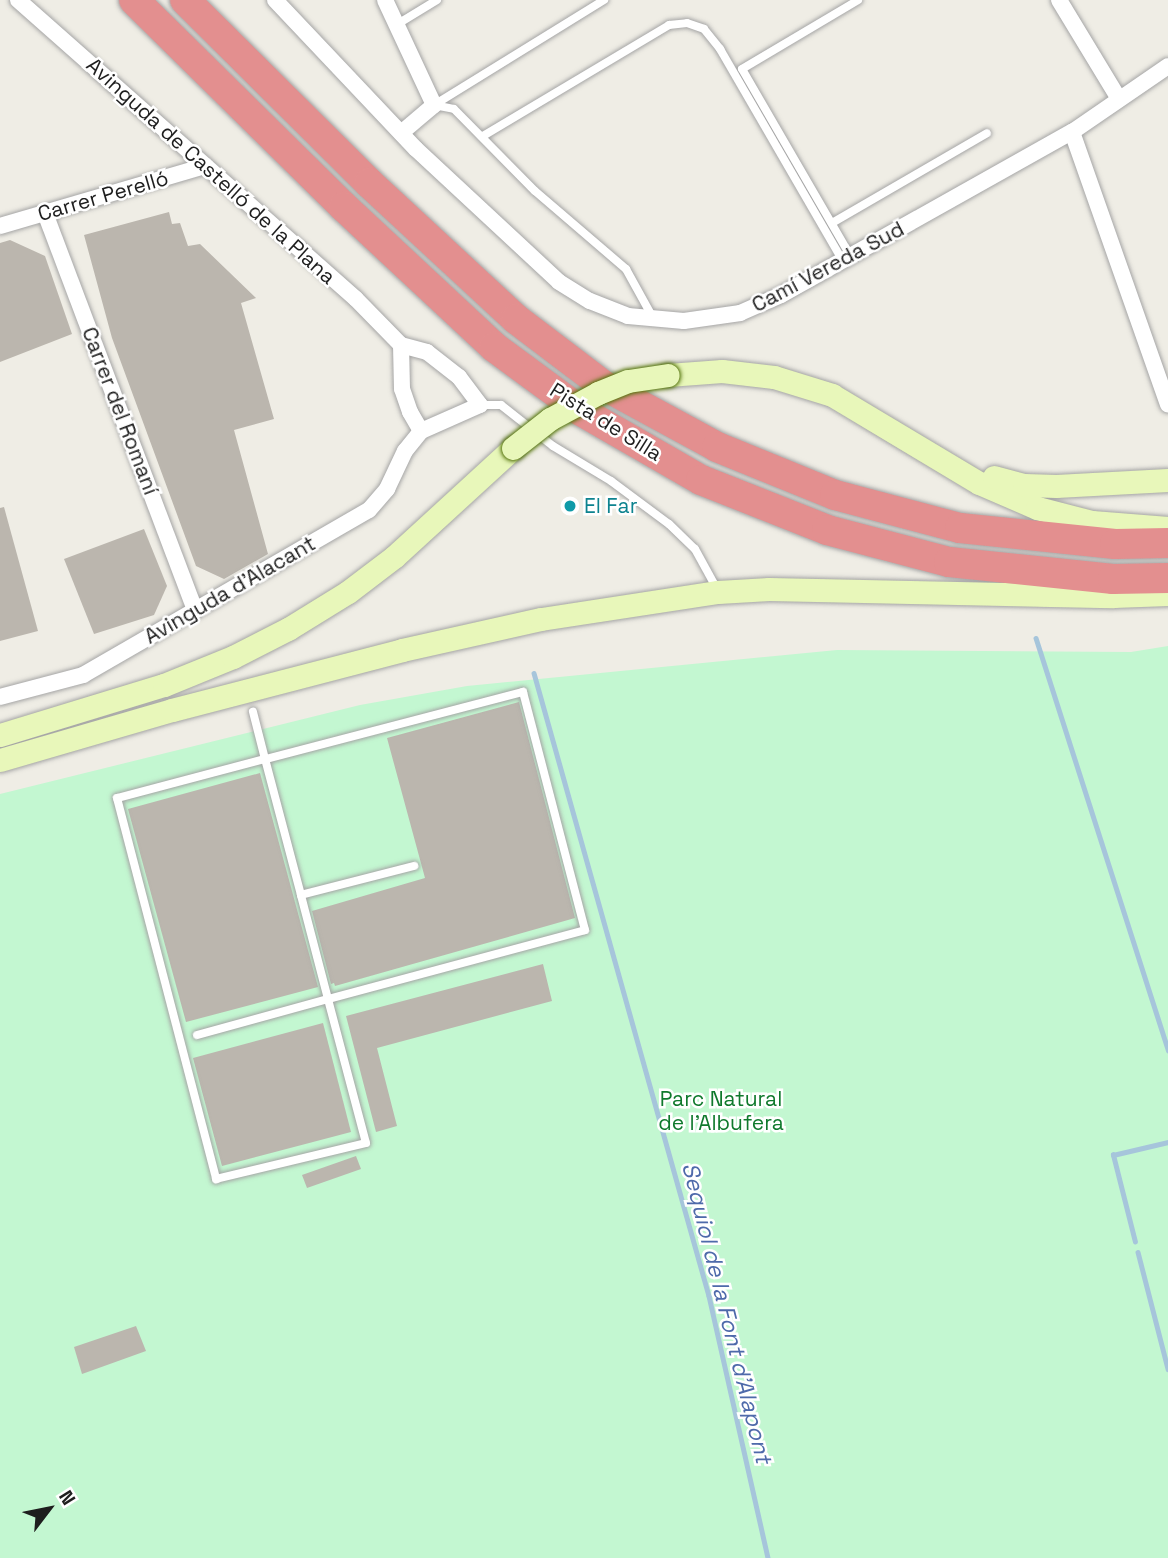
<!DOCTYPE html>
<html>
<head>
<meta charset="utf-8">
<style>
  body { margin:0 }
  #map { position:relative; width:1168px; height:1558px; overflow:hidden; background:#efede5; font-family:"Space Grotesk",sans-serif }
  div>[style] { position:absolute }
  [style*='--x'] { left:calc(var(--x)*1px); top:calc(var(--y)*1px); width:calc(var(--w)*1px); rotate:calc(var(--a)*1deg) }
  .park>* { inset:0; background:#c3f7d1 }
  .stream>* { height:4.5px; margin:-2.25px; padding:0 2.25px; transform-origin:2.25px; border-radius:2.25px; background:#a6c5db }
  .building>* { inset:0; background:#bbb6ae }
  .roads { filter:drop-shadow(0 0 2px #a5a5a5) drop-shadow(0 0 2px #a5a5a5) }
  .service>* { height:8px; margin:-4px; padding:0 4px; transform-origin:4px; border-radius:4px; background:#fff }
  .minor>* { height:16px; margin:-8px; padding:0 8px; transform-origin:8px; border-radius:8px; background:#fff }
  .secondary>* { height:23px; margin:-11.5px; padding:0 11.5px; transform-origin:11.5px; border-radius:11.5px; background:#e8f7ba }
  .motorway>* { height:30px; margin:-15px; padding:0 15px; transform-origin:15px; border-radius:15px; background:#e38f8f }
  .bridges { filter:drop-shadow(0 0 2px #527209) drop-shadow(0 0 2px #527209) }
  .secondary-bridge>* { height:23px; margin:-11.5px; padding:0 11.5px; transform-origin:11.5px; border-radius:11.5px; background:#e8f7ba }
  .dots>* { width:19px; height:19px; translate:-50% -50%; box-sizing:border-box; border:4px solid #fff; border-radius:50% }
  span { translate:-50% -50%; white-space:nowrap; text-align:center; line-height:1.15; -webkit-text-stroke:5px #fff; paint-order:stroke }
  .street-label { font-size:21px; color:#1e1e1e }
  .culture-label { font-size:21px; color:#0d838f }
  .left { translate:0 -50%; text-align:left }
  .park-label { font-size:21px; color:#0f792c }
  .water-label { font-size:23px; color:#4e6aaa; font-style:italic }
  .north { position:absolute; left:14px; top:1474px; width:70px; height:70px; -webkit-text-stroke:5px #fff; paint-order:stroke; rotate:58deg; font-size:19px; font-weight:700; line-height:28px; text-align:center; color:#1e1e1e }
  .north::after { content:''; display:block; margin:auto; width:24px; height:32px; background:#1e1e1e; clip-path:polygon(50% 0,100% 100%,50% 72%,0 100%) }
</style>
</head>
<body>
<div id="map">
  <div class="park">
    <div style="clip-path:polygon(1168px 646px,1168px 1558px,0 1558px,0 794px,360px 705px,467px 686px,837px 650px,1131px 652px)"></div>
  </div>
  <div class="stream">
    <div style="--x:1036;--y:638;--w:433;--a:72.2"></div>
    <div style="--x:534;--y:673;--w:647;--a:74.31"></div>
    <div style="--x:709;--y:1296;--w:269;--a:77.3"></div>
    <div style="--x:1135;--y:1242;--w:90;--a:-104.2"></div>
    <div style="--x:1113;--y:1155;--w:57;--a:-13.3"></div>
    <div style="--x:1138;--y:1252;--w:121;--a:75.6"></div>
  </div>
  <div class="building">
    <div style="clip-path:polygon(169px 212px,172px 224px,180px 223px,188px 246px,200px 244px,256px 298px,241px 303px,274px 419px,234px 430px,268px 554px,224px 579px,196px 566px,112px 338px,84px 235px)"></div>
    <div style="clip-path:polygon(10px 240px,45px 256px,72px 334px,0 362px,0 243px)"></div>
    <div style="clip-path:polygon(4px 507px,38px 631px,0 641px,0 508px)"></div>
    <div style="clip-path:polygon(144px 529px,167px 586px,154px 615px,94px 634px,64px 559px)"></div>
    <div style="clip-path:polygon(519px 702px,575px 918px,335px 986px,334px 983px,331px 984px,312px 911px,425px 878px,387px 738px)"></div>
    <div style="clip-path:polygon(260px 773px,318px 987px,186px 1022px,128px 809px)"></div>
    <div style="clip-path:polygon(543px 964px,552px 1001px,377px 1048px,397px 1126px,376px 1132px,346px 1016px)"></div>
    <div style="clip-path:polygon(323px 1023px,351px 1132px,222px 1166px,193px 1058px)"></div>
    <div style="clip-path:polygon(356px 1156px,361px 1169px,307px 1188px,302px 1175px)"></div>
    <div style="clip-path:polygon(136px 1326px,146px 1351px,82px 1374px,74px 1347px)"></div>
  </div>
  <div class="roads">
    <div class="service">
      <div style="--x:396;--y:25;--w:48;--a:-31.4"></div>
      <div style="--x:434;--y:105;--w:20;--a:11"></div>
      <div style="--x:454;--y:109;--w:115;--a:45.4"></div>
      <div style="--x:535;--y:191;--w:120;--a:40.6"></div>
      <div style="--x:626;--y:269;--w:56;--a:61.1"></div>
      <div style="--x:434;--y:105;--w:200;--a:-31.7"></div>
      <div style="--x:483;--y:136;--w:217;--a:-30.8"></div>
      <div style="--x:669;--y:25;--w:18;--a:-6"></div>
      <div style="--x:687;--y:23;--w:18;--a:19"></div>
      <div style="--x:704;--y:29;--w:26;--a:51"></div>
      <div style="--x:720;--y:49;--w:245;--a:59.9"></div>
      <div style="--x:832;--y:223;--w:179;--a:-30.1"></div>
      <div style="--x:851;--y:257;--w:217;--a:-120.1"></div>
      <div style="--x:742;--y:69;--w:135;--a:-30.7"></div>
      <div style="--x:480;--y:405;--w:21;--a:0"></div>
      <div style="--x:501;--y:405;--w:66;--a:38.3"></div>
      <div style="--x:553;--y:446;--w:68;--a:31.1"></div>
      <div style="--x:611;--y:481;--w:72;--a:36.6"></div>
      <div style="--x:669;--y:524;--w:36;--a:44"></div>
      <div style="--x:695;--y:549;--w:46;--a:61.2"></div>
      <div style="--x:301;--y:895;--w:117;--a:-14.4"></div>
      <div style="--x:197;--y:1035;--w:136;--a:-15.4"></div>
      <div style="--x:328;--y:999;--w:266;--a:-15"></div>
      <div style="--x:585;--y:930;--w:246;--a:-104.6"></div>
      <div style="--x:523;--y:692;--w:267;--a:165.4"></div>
      <div style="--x:265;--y:759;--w:153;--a:165.2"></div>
      <div style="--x:117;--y:798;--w:394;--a:75.4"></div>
      <div style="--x:216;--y:1179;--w:154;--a:-13.5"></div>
      <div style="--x:366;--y:1143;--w:149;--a:-104.8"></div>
      <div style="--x:328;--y:999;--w:107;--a:-104.6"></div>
      <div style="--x:301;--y:895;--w:141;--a:-104.8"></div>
      <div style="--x:265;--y:759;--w:49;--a:-104.3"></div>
    </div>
    <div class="minor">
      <div style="--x:18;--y:0;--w:451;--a:41.5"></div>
      <div style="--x:356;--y:299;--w:64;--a:45.6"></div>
      <div style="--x:275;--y:0;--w:205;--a:46.6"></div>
      <div style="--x:416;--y:149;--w:195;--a:42.9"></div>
      <div style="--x:559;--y:282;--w:36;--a:32"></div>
      <div style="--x:590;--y:301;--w:41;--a:21.5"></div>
      <div style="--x:628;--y:316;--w:56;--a:5.1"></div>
      <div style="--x:684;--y:321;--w:57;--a:-8.1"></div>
      <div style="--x:740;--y:313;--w:45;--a:-23.7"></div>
      <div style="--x:781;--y:295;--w:334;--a:-29.3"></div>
      <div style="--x:1072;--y:132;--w:116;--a:-34.5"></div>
      <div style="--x:385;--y:0;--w:116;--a:65"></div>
      <div style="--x:434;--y:105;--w:43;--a:139.7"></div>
      <div style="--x:1059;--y:0;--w:116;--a:58.8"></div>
      <div style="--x:1072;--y:132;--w:289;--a:70.6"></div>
      <div style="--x:45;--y:213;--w:424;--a:69.3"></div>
      <div style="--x:0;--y:226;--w:214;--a:-16.3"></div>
      <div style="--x:401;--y:345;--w:27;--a:15"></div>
      <div style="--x:427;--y:352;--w:41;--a:38"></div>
      <div style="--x:459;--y:377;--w:35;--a:53"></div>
      <div style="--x:480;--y:405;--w:64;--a:156.2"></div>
      <div style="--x:421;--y:431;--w:22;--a:-120"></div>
      <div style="--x:410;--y:412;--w:24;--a:-109"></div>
      <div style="--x:402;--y:389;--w:44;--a:-91.3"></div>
      <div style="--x:0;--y:697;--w:86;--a:-14.8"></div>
      <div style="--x:83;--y:675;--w:330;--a:-30"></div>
      <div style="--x:369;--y:510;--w:28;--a:-49"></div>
      <div style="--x:387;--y:489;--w:42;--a:-64.7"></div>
      <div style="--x:405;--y:451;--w:26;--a:-51"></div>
    </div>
    <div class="secondary">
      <div style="--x:668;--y:375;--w:54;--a:-4.2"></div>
      <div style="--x:722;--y:371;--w:52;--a:6.6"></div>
      <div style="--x:774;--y:377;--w:61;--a:17.2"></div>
      <div style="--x:832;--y:395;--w:171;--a:30.9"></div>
      <div style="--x:979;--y:483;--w:63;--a:23.3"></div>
      <div style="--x:1037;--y:508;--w:57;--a:14.3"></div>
      <div style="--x:1092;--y:522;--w:76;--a:4.5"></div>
      <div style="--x:994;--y:477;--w:31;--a:15"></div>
      <div style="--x:1024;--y:485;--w:32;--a:2"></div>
      <div style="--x:1056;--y:486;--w:112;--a:-3.1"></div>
      <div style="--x:0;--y:735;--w:171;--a:-17"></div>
      <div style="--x:164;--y:685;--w:74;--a:-22.1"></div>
      <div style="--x:233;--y:657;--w:62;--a:-27"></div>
      <div style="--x:288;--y:629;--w:70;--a:-31.7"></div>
      <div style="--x:348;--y:592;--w:58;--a:-37.3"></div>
      <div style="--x:394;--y:557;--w:161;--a:-42.5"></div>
      <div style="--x:0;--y:760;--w:179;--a:-16.2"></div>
      <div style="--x:172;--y:710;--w:238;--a:-14.6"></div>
      <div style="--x:402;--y:650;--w:142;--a:-12.6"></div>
      <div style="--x:541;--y:619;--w:179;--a:-8.7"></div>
      <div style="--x:718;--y:592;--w:51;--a:-3.4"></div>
      <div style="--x:769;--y:589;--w:344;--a:1.2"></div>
      <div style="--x:1113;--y:596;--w:55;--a:-2.1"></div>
    </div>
    <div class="motorway">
      <div style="--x:134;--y:0;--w:295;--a:44.6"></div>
      <div style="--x:344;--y:207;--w:205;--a:43"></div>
      <div style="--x:494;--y:347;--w:108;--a:36.3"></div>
      <div style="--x:581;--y:411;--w:138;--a:29.9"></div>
      <div style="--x:701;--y:480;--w:136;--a:21.6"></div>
      <div style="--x:827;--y:530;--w:126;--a:14.7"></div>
      <div style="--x:949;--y:562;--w:165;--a:5.9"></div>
      <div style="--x:1113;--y:579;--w:55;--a:-1"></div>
      <div style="--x:185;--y:0;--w:260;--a:44.8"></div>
      <div style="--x:369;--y:183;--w:200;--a:42.8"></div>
      <div style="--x:516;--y:319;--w:109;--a:37.2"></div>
      <div style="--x:603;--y:385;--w:130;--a:28.5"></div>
      <div style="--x:717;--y:447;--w:127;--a:22.1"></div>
      <div style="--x:835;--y:495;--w:129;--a:14.8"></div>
      <div style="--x:960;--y:528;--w:156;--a:5.9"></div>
      <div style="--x:1115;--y:544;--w:53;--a:-1.1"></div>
    </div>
  </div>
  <div class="bridges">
    <div class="secondary-bridge">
      <div style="--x:513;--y:448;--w:47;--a:-38.1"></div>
      <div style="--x:550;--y:419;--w:55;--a:-28.4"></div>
      <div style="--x:598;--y:393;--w:32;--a:-22"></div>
      <div style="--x:628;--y:381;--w:40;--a:-8.5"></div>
    </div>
  </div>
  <div class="dots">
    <div style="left:570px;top:506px;background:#0f9aa8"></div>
  </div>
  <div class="street-label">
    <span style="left:211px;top:171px;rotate:42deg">Avinguda de Castelló de la Plana</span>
    <span style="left:103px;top:196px;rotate:-16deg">Carrer Perelló</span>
    <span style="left:828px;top:267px;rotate:-28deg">Camí Vereda Sud</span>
    <span style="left:120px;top:411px;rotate:69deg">Carrer del Romaní</span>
    <span style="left:606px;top:422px;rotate:32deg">Pista de Silla</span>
    <span style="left:230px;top:590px;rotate:-30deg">Avinguda d'Alacant</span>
  </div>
  <div class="culture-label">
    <span class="left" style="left:584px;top:506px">El Far</span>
  </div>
  <div class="park-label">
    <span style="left:721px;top:1111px">Parc Natural<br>de l'Albufera</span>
  </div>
  <div class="water-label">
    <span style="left:727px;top:1313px;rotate:76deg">Sequiol de la Font d’Alapont</span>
  </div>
  <div class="north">N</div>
</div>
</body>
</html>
